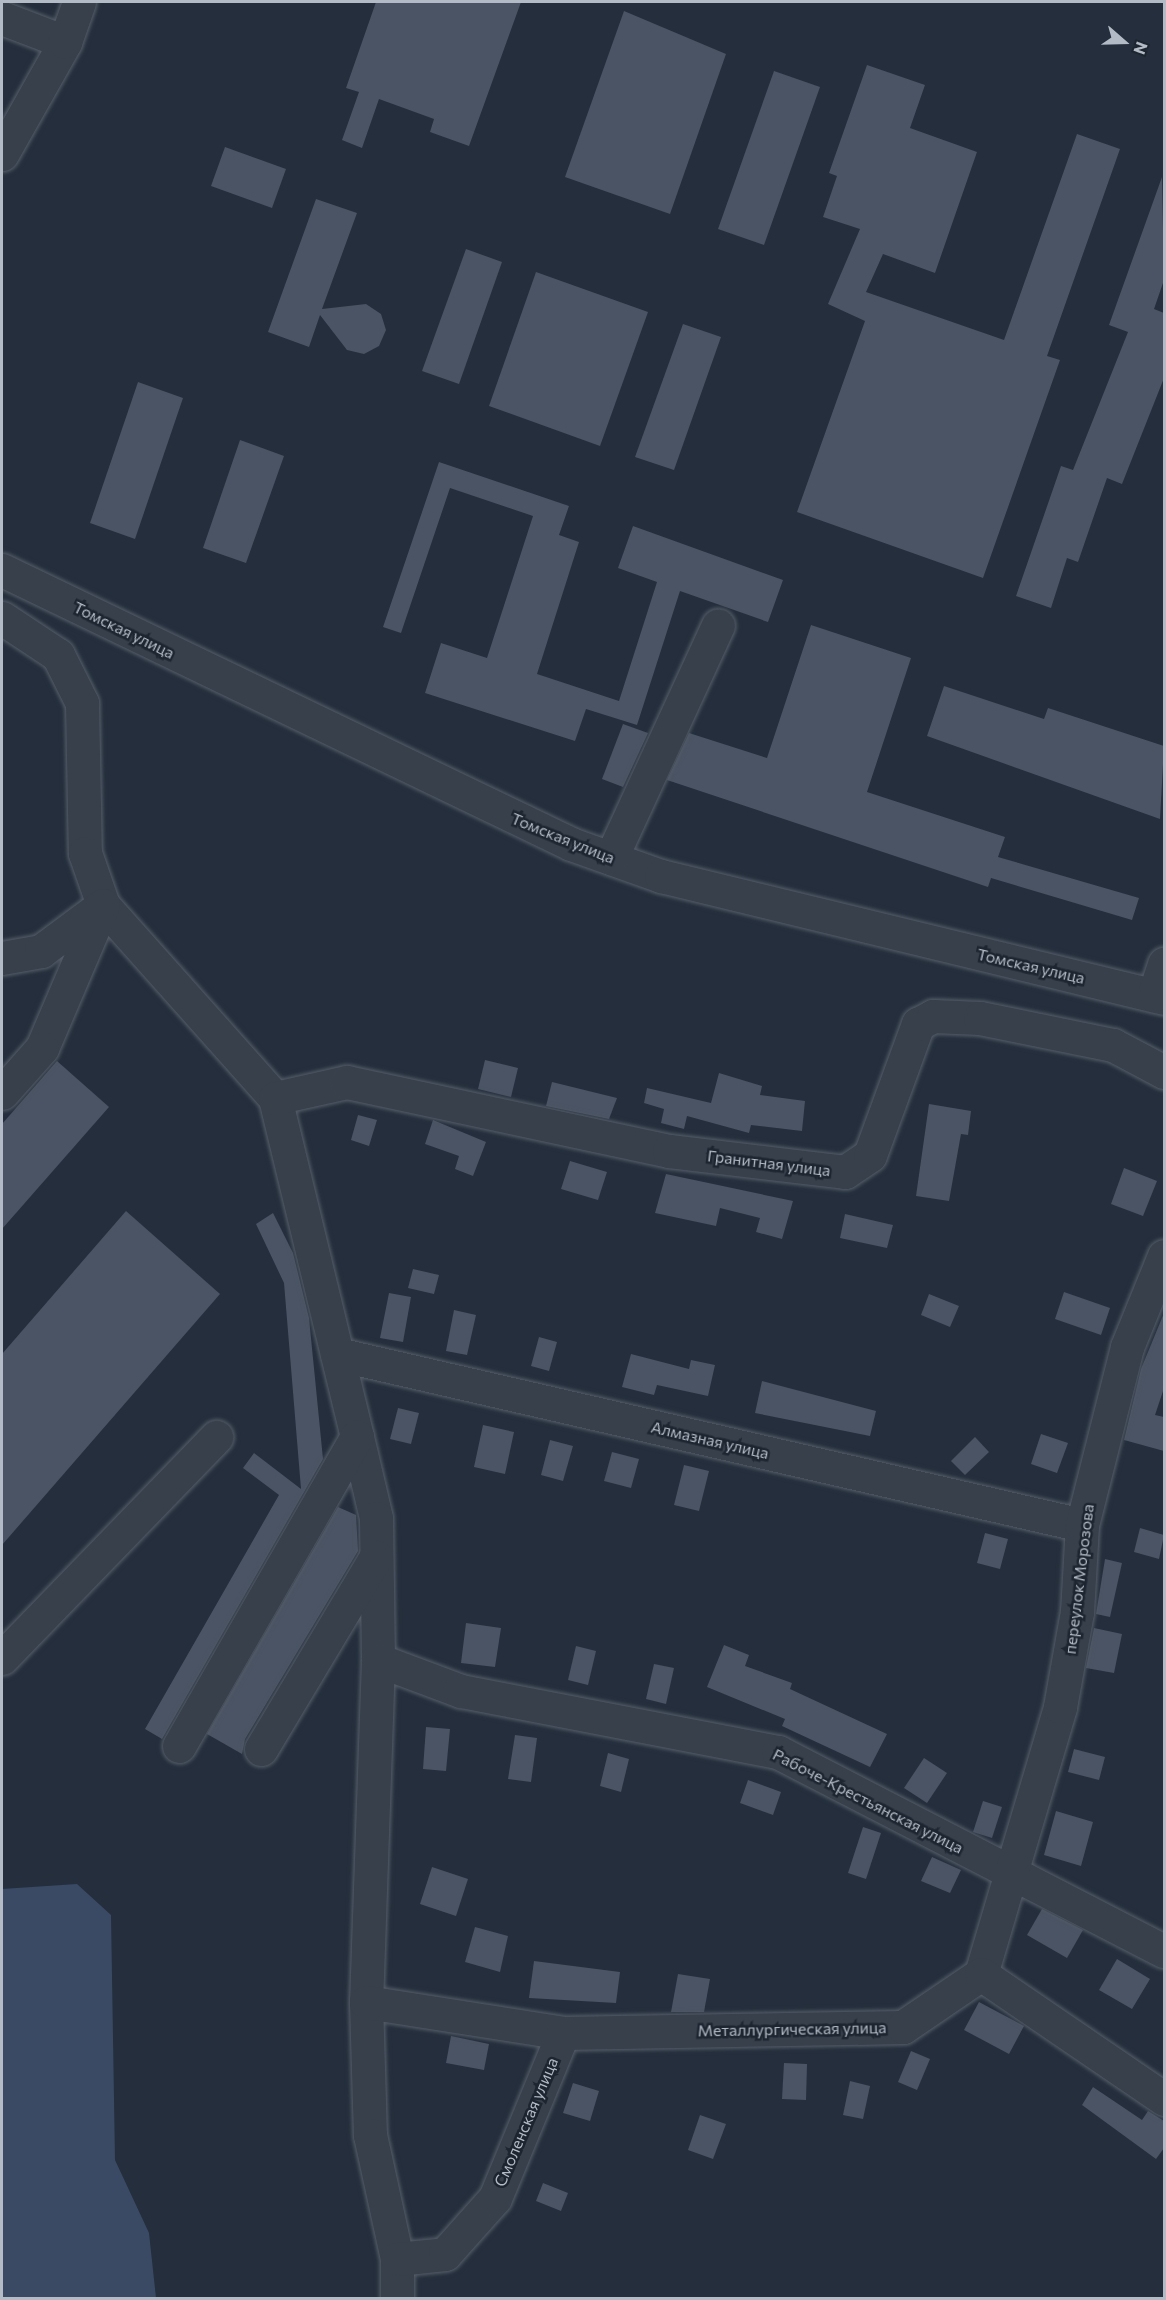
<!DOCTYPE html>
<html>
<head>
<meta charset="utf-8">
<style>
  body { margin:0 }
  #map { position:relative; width:1166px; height:2300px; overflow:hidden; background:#242e3c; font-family:Commissioner,sans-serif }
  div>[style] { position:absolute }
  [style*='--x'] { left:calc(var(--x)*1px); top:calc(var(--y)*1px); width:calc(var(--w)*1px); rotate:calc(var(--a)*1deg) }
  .water>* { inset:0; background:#3a4a64 }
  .building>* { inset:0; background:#4a5464 }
  .roads { filter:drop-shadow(0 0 2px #565e6a) drop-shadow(0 0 2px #565e6a) }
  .minor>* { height:33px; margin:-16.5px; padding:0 16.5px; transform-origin:16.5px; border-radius:16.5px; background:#38404c }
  span { translate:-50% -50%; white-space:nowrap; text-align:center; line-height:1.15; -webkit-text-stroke:5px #1d2531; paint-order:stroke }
  .street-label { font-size:16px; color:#b3bbc7 }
  .frame { position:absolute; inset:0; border:3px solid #b3bbc7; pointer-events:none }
  .north { position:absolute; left:1094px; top:12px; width:60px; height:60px; -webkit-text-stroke:4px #1d2531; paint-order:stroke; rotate:110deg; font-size:16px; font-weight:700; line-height:24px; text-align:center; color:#b3bbc7 }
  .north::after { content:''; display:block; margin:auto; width:21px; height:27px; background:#b3bbc7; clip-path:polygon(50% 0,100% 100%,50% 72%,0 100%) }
</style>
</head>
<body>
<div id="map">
  <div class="water">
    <div style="clip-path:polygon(77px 1884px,111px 1915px,115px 2160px,149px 2233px,156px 2298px,2px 2298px,2px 1889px)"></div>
  </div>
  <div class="building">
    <div style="clip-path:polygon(376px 2px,521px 2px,469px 146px,430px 132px,434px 119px,379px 99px,362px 148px,342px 140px,359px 92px,346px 88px)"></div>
    <div style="clip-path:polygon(624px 11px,726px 54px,670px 214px,565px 177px)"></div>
    <div style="clip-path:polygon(867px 65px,925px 85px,910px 128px,977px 152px,935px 273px,883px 254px,866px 292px,1004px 340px,1077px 134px,1120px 149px,1047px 356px,1060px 360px,983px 578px,797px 512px,865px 321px,828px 304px,860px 229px,823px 217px,837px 176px,829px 173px)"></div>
    <div style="clip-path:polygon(774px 71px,820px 87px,764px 245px,718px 229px)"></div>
    <div style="clip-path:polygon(225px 147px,286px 169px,272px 208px,211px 186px)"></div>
    <div style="clip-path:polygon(1162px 177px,1164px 280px,1154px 309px,1164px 313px,1164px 378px,1122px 484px,1107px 478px,1078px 562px,1067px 558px,1051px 608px,1016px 596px,1061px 466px,1073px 470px,1128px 332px,1109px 325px)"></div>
    <div style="clip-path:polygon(316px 199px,357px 213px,322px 309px,366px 304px,381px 314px,386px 330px,379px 346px,364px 354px,347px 350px,320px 315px,309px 347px,268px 332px)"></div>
    <div style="clip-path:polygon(466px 249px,502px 262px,459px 384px,422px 371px)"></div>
    <div style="clip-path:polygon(536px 272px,648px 312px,600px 446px,489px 406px)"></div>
    <div style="clip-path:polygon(683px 324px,721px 337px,674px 470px,635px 457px)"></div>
    <div style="clip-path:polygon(138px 382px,183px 398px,135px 539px,90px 523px)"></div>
    <div style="clip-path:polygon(240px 440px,284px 456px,246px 563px,203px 548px)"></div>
    <div style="clip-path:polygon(439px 462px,569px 506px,559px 535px,579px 542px,537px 674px,619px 701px,657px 582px,618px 568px,633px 526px,783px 580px,768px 622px,680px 591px,637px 725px,586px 709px,575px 741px,425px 693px,441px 643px,487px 658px,533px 516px,450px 488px,401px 633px,383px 627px)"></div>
    <div style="clip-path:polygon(811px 625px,911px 658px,867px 792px,1005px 837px,998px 857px,1139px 898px,1132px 920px,991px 878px,988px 887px,667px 780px,689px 733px,767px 758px)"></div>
    <div style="clip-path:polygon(944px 686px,1044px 719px,1048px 708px,1164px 746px,1160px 819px,927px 736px)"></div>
    <div style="clip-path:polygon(623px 724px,648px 733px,623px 787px,602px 779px)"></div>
    <div style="clip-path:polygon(485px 1060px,518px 1068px,511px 1097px,478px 1089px)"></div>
    <div style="clip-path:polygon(57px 1061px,109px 1107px,2px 1229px,2px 1124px)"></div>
    <div style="clip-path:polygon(719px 1073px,762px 1086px,760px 1095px,805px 1101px,802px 1131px,751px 1125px,749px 1133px,687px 1116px,684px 1129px,661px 1123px,664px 1109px,644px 1103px,647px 1088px,711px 1103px)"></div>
    <div style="clip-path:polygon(552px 1082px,617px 1098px,609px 1119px,546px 1106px)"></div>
    <div style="clip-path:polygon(929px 1104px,971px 1111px,968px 1135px,961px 1134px,949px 1201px,916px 1196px)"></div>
    <div style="clip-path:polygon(358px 1115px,377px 1120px,369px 1146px,351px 1140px)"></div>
    <div style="clip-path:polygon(433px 1120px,486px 1142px,473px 1176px,455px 1169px,459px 1156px,425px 1144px)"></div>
    <div style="clip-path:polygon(570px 1161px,607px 1172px,598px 1200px,561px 1189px)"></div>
    <div style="clip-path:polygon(1124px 1168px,1157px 1181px,1143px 1216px,1111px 1204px)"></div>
    <div style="clip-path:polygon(666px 1174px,793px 1201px,782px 1239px,756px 1232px,760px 1218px,720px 1208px,716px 1226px,655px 1213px)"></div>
    <div style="clip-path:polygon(126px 1211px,220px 1294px,2px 1545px,2px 1354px)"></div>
    <div style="clip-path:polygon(273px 1213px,293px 1253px,309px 1318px,323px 1459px,162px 1739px,145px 1729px,279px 1495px,243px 1468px,254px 1453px,301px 1489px,284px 1283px,256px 1224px)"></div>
    <div style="clip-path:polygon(845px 1214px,893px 1225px,887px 1248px,840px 1238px)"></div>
    <div style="clip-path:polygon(413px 1269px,439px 1275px,434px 1294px,408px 1288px)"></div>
    <div style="clip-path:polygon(1064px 1292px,1110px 1308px,1101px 1335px,1055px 1319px)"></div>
    <div style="clip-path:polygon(389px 1293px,411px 1297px,403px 1342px,380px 1338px)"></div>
    <div style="clip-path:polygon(929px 1294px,959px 1306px,950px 1327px,921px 1315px)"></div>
    <div style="clip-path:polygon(454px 1310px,476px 1315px,467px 1355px,446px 1351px)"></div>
    <div style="clip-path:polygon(1164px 1313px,1164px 1388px,1155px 1415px,1164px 1417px,1164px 1451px,1124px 1440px,1141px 1369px)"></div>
    <div style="clip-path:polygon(539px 1337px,557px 1342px,549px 1371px,531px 1366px)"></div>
    <div style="clip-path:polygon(631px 1354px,689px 1369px,691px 1360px,715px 1365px,708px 1396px,657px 1385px,654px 1395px,622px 1387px)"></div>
    <div style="clip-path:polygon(762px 1381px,876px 1411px,870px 1436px,755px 1413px)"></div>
    <div style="clip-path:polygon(398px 1408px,419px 1413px,411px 1444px,390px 1439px)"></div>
    <div style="clip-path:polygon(483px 1425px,514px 1432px,505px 1474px,474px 1467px)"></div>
    <div style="clip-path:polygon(1041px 1434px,1068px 1443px,1057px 1473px,1031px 1464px)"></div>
    <div style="clip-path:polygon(975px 1437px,989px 1452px,965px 1475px,951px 1461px)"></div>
    <div style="clip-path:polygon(550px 1440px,573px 1446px,563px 1481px,541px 1475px)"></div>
    <div style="clip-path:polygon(612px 1452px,639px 1459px,631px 1488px,604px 1481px)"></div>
    <div style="clip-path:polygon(684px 1465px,709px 1471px,699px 1511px,674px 1505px)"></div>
    <div style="clip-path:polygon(338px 1507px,356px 1515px,358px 1551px,245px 1739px,242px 1754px,207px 1734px)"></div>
    <div style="clip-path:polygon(1140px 1528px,1164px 1535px,1159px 1559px,1134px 1552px)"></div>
    <div style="clip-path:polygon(985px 1533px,1008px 1539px,1000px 1569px,977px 1563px)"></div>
    <div style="clip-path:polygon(1105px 1559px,1122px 1563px,1110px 1617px,1096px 1614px)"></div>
    <div style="clip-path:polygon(466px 1623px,501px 1628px,495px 1667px,461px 1663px)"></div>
    <div style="clip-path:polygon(1094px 1628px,1122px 1634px,1114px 1673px,1086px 1668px)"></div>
    <div style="clip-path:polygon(724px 1645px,749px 1655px,745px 1666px,792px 1683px,790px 1689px,887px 1734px,870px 1767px,782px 1726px,785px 1719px,707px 1687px)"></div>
    <div style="clip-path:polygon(576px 1646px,596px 1651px,588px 1685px,568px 1680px)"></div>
    <div style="clip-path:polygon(654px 1664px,674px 1668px,666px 1704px,646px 1699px)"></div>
    <div style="clip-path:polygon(426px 1727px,450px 1729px,446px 1771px,423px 1769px)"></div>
    <div style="clip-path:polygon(515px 1735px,537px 1738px,531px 1782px,508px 1779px)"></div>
    <div style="clip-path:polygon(1074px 1749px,1105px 1757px,1099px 1780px,1068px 1772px)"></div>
    <div style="clip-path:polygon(608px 1753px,629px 1759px,621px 1792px,600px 1786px)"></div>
    <div style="clip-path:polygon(924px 1758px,947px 1773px,927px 1803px,904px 1788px)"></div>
    <div style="clip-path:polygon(748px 1780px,781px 1792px,773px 1815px,740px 1803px)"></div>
    <div style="clip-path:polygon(983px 1801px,1002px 1807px,992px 1838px,973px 1832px)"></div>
    <div style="clip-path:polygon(1056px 1811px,1093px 1822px,1081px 1866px,1044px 1855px)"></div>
    <div style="clip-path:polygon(863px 1827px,881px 1833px,866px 1879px,848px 1873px)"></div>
    <div style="clip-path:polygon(932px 1857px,961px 1870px,950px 1893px,921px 1881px)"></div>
    <div style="clip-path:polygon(432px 1867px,468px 1879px,456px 1916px,420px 1904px)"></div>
    <div style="clip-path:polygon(1042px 1909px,1083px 1930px,1067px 1958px,1027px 1935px)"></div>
    <div style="clip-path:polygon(475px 1927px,508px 1936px,500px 1972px,465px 1962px)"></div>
    <div style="clip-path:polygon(1117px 1959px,1150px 1979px,1132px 2009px,1099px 1990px)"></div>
    <div style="clip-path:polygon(534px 1961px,620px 1972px,616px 2003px,529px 1998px)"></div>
    <div style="clip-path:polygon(678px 1974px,710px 1979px,704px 2012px,671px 2012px)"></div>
    <div style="clip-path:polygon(979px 2002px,1024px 2026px,1009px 2054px,964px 2030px)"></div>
    <div style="clip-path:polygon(451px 2036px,489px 2044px,484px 2070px,446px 2063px)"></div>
    <div style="clip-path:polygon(911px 2051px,930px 2059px,917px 2090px,898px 2082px)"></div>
    <div style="clip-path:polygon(784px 2063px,807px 2064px,806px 2100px,782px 2099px)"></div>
    <div style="clip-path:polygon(850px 2081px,870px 2086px,863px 2119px,843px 2115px)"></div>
    <div style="clip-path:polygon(573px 2083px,599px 2091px,590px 2121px,563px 2113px)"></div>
    <div style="clip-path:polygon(1093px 2087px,1142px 2120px,1148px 2111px,1164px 2121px,1164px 2148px,1156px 2159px,1082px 2105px)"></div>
    <div style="clip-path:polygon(700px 2115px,726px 2124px,713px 2159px,688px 2150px)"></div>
    <div style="clip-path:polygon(543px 2183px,568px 2193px,561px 2211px,536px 2201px)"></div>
  </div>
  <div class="roads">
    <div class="minor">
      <div style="--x:2;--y:18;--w:67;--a:20.9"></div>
      <div style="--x:2;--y:154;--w:129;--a:-60.6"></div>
      <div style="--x:65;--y:42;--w:42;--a:-70.7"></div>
      <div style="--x:2;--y:570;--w:632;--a:25.71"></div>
      <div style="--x:571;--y:844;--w:96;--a:19.6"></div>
      <div style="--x:661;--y:876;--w:518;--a:13.63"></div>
      <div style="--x:2;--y:618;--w:67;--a:33.5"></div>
      <div style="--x:58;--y:655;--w:54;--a:63.4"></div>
      <div style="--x:82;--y:703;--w:150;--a:88.9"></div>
      <div style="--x:85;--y:853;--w:55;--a:70.9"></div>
      <div style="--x:103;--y:905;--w:259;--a:48.3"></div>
      <div style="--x:275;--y:1098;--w:349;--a:76.4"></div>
      <div style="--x:357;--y:1437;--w:83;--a:76.8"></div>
      <div style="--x:376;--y:1518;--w:142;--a:89.2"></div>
      <div style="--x:378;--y:1660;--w:342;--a:92"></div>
      <div style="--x:366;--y:2002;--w:133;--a:88.3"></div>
      <div style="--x:370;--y:2135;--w:127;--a:77.7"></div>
      <div style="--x:397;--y:2259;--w:39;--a:90"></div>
      <div style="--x:611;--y:858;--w:256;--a:-65.3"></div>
      <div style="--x:2;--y:958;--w:40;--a:-10"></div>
      <div style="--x:41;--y:951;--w:77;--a:-36.6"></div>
      <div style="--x:103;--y:905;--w:155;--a:113.1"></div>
      <div style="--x:42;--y:1048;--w:60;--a:131.6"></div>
      <div style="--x:1154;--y:995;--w:33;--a:-72"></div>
      <div style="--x:275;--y:1098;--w:74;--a:-12.5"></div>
      <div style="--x:347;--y:1082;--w:329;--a:12.1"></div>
      <div style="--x:669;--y:1151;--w:177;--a:6.8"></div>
      <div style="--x:845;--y:1172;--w:30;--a:-34"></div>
      <div style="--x:870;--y:1155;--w:140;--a:-69.9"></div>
      <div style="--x:918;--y:1024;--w:17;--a:-28"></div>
      <div style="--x:933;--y:1016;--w:47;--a:2.4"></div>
      <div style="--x:980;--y:1018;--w:136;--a:11.5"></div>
      <div style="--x:1113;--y:1045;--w:58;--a:27.9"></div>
      <div style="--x:337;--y:1354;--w:764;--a:12.93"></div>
      <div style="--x:2;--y:1658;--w:308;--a:-45.9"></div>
      <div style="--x:378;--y:1660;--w:89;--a:20.5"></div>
      <div style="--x:461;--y:1691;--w:323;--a:10.9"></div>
      <div style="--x:778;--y:1752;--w:434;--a:27.3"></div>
      <div style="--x:179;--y:1746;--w:357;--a:-60.1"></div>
      <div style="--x:261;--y:1749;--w:224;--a:-59.1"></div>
      <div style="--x:981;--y:1974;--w:278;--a:-73.5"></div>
      <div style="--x:1060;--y:1707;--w:97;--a:-79.9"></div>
      <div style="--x:1077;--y:1612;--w:87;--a:-86.7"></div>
      <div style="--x:1082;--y:1525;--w:184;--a:-75.8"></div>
      <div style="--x:1127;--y:1347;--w:98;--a:-67.9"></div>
      <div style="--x:366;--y:2002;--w:199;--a:8.9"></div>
      <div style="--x:563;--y:2033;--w:340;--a:-1"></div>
      <div style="--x:903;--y:2027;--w:94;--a:-34.2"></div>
      <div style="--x:981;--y:1974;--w:222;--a:34.3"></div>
      <div style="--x:397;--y:2259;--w:48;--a:-5.9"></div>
      <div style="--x:445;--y:2254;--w:75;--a:-48.2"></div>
      <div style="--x:495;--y:2198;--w:178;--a:-67.6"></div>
    </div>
  </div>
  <div class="street-label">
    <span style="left:124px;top:630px;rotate:26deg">Томская улица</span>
    <span style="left:563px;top:838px;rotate:22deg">Томская улица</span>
    <span style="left:1031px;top:966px;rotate:13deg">Томская улица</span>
    <span style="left:769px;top:1163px;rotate:7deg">Гранитная улица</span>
    <span style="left:710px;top:1440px;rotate:13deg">Алмазная улица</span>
    <span style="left:1079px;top:1579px;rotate:-83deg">переулок Морозова</span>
    <span style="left:868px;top:1801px;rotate:27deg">Рабоче-Крестьянская улица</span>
    <span style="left:792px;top:2029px;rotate:-1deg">Металлургическая улица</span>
    <span style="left:526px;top:2122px;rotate:-67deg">Смоленская улица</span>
  </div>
  <div class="frame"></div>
  <div class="north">N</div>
</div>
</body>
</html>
